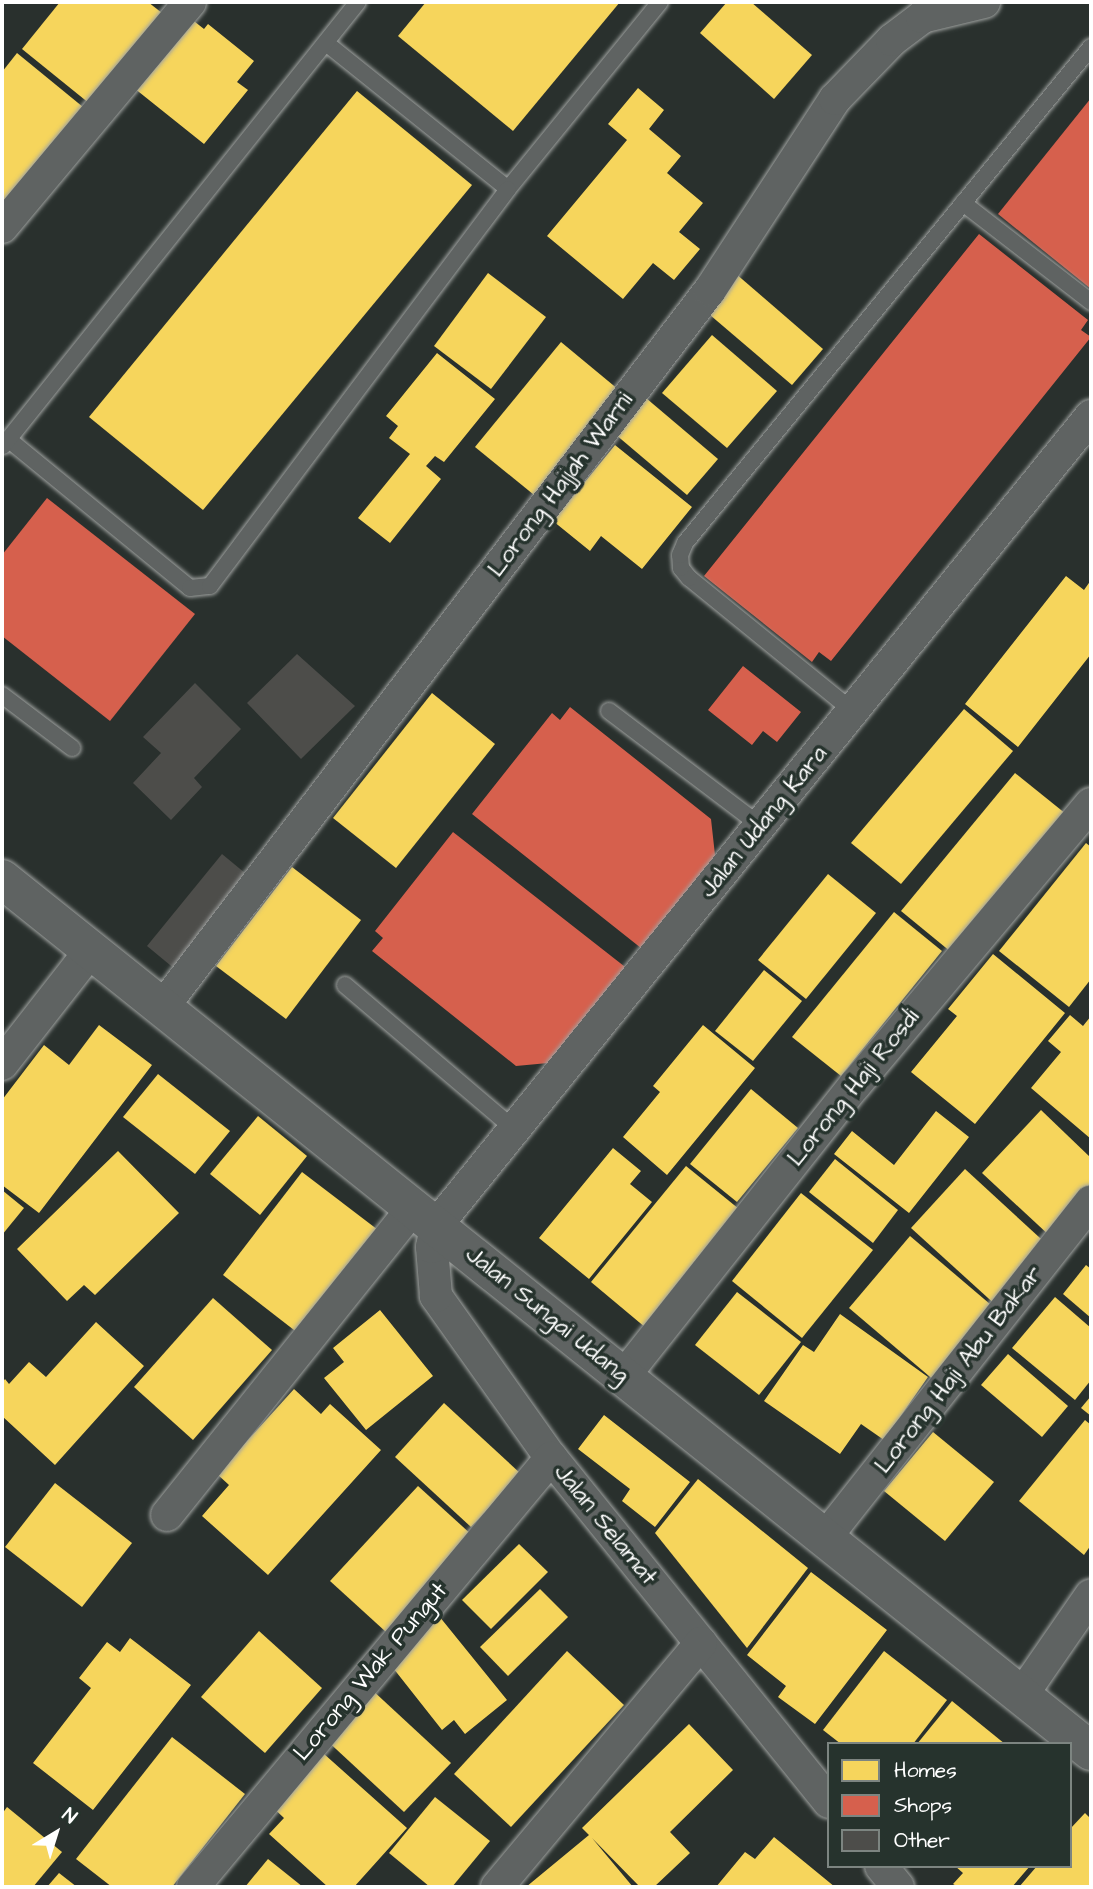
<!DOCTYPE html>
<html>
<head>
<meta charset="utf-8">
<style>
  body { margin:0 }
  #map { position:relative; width:1093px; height:1889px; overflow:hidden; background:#29302d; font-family:"Architects Daughter",sans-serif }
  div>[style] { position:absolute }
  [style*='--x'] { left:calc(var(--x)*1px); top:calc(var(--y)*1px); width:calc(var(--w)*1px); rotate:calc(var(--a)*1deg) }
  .homes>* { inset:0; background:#f6d55c }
  .shops>* { inset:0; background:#d6604d }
  .building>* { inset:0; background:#4d4d4a }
  .roads { filter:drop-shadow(0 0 2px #9fa2a0) drop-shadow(0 0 2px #9fa2a0) }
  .service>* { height:16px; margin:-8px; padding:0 8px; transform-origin:8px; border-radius:8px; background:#5f6362 }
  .minor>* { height:32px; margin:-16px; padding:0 16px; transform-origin:16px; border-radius:16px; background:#5f6362 }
  .tertiary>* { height:38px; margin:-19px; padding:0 19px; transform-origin:19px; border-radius:19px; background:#5f6362 }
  span { translate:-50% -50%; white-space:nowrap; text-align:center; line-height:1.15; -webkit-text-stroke:7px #26332d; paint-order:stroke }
  .street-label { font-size:24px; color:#fff }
  .frame { position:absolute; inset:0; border:4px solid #fff; pointer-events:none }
  .legend { position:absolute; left:827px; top:1742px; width:245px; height:126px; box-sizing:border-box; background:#26332d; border:2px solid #7d8581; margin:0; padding:9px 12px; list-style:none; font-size:21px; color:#fff }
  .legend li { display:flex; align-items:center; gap:14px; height:35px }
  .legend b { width:35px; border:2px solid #7d8581 }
  .north { position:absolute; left:21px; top:1798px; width:70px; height:70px; -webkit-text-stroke:5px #26332d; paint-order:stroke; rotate:38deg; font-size:19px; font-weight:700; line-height:28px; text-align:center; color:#fff }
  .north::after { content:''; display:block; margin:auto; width:24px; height:32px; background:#fff; clip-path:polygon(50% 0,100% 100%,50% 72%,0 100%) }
</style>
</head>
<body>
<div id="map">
  <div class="homes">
    <div style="clip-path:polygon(60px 2px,148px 2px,162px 13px,90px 104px,22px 49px)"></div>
    <div style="clip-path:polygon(426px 2px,620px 2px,513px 131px,398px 36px)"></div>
    <div style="clip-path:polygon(727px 2px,751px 2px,812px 55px,774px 99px,700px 33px)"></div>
    <div style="clip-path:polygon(185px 14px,204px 29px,208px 24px,254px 61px,237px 82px,248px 90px,204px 144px,129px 84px)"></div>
    <div style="clip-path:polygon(17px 53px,83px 107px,2px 206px,2px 72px)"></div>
    <div style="clip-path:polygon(638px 88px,664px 110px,649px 129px,681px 156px,667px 173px,703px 203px,679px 232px,700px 249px,674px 280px,653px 263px,623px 299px,547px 236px,627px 140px,608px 124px)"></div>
    <div style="clip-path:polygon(357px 91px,472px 185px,203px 510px,89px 417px)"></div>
    <div style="clip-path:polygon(488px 273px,546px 317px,491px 389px,434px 346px)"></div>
    <div style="clip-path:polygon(735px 273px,823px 349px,792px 385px,703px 309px)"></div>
    <div style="clip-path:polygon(712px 335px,777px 391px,727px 448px,662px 393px)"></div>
    <div style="clip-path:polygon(561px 342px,625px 395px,539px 499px,475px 447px)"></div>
    <div style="clip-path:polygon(437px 353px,495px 399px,444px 462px,435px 456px,426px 466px,441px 479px,390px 543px,358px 518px,410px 454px,389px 438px,398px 426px,386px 416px)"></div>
    <div style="clip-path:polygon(646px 398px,718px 459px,687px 495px,615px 434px)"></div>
    <div style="clip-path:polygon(615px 445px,692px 507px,642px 569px,601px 536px,590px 551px,553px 521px)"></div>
    <div style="clip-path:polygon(1066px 576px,1084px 590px,1091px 580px,1091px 654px,1018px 747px,965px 704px)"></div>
    <div style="clip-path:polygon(432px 693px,495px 744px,396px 868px,333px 818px)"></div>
    <div style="clip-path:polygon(964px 709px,1013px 751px,901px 884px,851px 843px)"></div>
    <div style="clip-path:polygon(1015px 773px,1066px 814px,951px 952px,901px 911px)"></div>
    <div style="clip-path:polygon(1086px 843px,1091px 847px,1091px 979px,1069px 1007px,999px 951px)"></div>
    <div style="clip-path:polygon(292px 867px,361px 920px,286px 1019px,216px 966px)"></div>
    <div style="clip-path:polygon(828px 874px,876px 913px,806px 999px,758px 960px)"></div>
    <div style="clip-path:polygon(894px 912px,942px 951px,841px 1076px,792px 1037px)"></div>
    <div style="clip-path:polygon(993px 954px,1065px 1013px,975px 1124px,911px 1072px,957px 1016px,948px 1009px)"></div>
    <div style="clip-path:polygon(764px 970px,802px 1001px,753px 1061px,715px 1031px)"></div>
    <div style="clip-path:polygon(1070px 1015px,1083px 1026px,1091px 1016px,1091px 1139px,1031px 1088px,1061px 1052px,1048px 1041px)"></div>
    <div style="clip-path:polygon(99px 1025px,152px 1065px,39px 1213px,2px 1185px,2px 1100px,44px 1045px,69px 1065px)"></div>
    <div style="clip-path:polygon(703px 1025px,755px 1068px,667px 1175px,623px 1137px,660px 1092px,653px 1086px)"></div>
    <div style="clip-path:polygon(158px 1074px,230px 1131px,195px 1174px,123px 1117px)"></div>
    <div style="clip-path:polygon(751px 1089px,798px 1128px,737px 1202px,690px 1164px)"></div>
    <div style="clip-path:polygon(1041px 1110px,1091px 1158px,1091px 1193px,1051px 1237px,982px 1173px)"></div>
    <div style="clip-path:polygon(936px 1111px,969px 1137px,909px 1213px,834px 1154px,852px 1131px,894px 1165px)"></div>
    <div style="clip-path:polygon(258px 1116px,307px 1156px,260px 1215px,210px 1174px)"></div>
    <div style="clip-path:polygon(613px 1148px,641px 1171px,630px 1184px,652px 1202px,589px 1279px,539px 1238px)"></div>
    <div style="clip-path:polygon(118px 1151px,179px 1213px,95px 1295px,84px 1285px,67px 1301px,17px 1249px)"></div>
    <div style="clip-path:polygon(835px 1159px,898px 1210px,873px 1243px,809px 1192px)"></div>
    <div style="clip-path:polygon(686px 1166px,739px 1209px,652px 1333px,591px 1282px)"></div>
    <div style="clip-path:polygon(965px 1169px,1052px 1249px,999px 1308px,911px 1228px)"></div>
    <div style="clip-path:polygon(302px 1172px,382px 1233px,303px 1337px,223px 1275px)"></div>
    <div style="clip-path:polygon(2px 1190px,24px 1208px,2px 1235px)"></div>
    <div style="clip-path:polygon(801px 1193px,873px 1250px,802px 1338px,732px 1281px)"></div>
    <div style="clip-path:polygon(910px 1236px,997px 1310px,936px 1382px,849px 1308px)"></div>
    <div style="clip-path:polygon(1086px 1265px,1091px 1269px,1091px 1318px,1063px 1294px)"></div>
    <div style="clip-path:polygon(737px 1292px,801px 1342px,759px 1395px,695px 1345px)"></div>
    <div style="clip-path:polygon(1055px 1297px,1091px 1328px,1091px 1380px,1075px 1400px,1012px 1348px)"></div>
    <div style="clip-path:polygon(213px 1298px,272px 1350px,193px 1440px,134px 1387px)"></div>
    <div style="clip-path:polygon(380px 1310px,433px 1376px,366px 1430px,324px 1378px,344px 1362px,333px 1348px)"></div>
    <div style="clip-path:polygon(840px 1314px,928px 1377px,884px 1440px,861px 1424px,840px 1454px,764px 1401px,803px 1345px,814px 1352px)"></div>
    <div style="clip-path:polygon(96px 1322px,144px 1366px,55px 1465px,2px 1416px,2px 1383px,5px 1379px,9px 1384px,29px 1362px,46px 1377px)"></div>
    <div style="clip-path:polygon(1008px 1354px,1068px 1406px,1042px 1437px,981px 1385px)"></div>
    <div style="clip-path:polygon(294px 1389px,321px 1414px,330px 1404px,381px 1450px,268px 1575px,202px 1516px,229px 1485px,217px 1474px)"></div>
    <div style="clip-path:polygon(1091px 1396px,1091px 1416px,1081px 1408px)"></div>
    <div style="clip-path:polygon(444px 1403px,521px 1474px,471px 1527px,395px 1457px)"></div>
    <div style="clip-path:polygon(604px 1415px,690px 1482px,655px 1527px,622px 1501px,630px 1489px,578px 1449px)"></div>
    <div style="clip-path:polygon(1085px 1420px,1091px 1425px,1091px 1545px,1084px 1555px,1019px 1501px)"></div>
    <div style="clip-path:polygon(933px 1432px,994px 1482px,945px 1541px,884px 1491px)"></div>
    <div style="clip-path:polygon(698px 1479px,808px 1568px,747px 1648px,655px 1533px)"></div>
    <div style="clip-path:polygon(55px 1483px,132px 1543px,82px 1607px,5px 1547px)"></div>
    <div style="clip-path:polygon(418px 1486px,473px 1536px,386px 1632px,330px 1581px)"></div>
    <div style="clip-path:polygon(519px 1544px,548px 1572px,491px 1629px,462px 1600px)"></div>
    <div style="clip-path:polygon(811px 1572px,887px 1630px,815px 1724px,778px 1697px,786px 1686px,747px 1655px)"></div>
    <div style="clip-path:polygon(540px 1589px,568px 1617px,508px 1676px,480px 1647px)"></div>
    <div style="clip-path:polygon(439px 1616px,507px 1700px,465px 1734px,454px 1720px,442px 1730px,386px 1659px)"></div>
    <div style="clip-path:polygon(259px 1631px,322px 1688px,265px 1753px,201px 1697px)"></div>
    <div style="clip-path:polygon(130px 1638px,191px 1685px,93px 1810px,33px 1763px,91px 1688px,79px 1678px,107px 1642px,120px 1652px)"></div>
    <div style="clip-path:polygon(567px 1651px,624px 1705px,511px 1827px,454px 1774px)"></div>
    <div style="clip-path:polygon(884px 1651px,947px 1700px,913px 1744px,841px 1744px,823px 1730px)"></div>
    <div style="clip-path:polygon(370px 1688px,451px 1763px,404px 1812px,323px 1737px)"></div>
    <div style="clip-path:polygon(952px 1701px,1005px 1744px,917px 1744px)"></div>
    <div style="clip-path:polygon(689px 1724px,733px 1770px,670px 1832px,690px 1853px,654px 1887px,640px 1887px,592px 1838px,633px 1887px,526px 1887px,589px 1835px,582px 1828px)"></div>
    <div style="clip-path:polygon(172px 1737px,245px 1794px,172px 1887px,112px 1887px,76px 1859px)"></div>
    <div style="clip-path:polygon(314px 1745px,407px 1828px,354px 1887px,328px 1887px,269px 1834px,284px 1818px,265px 1800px)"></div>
    <div style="clip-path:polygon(435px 1797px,490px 1841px,452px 1887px,430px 1887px,389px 1853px)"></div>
    <div style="clip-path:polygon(7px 1807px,62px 1852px,33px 1887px,2px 1887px,2px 1814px)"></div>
    <div style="clip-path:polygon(1085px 1813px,1091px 1819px,1091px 1887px,1019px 1887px,1037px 1866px,1070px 1866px,1070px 1829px)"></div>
    <div style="clip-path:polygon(774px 1837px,835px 1887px,716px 1887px,745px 1852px,755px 1859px)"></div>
    <div style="clip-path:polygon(268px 1859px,303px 1887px,245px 1887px)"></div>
    <div style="clip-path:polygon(955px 1866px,1030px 1866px,1012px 1887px,958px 1887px,953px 1884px,963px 1873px)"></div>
    <div style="clip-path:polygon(59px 1873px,77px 1887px,47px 1887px)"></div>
  </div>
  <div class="shops">
    <div style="clip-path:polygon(1091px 98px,1091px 289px,998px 214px)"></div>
    <div style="clip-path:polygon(979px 234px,1088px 320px,1081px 330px,1091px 337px,831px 661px,819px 652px,812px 662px,704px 576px)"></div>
    <div style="clip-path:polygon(47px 498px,195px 614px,110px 721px,2px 636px,2px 555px)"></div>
    <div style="clip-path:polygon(743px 666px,801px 712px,777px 742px,763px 731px,752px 745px,708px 710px)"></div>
    <div style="clip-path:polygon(570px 707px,711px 819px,716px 864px,646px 952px,472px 814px,552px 713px,560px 720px)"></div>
    <div style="clip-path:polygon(453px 832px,629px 970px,559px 1062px,516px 1066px,372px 951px,383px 938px,375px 931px)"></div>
  </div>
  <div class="building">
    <div style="clip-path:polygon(297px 654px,355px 706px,301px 759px,247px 703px)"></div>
    <div style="clip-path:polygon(195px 683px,241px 729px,194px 778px,202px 787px,171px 820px,133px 783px,161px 753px,143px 737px)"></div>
    <div style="clip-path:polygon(222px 854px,251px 878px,176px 970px,147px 946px)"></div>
  </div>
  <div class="roads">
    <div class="service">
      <div style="--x:326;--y:43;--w:233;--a:38.7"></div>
      <div style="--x:508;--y:189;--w:241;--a:-50.9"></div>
      <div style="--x:963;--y:203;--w:162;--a:37.7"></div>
      <div style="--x:8;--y:439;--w:235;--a:39.3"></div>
      <div style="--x:190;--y:588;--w:20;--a:-6"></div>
      <div style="--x:210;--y:586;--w:496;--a:-53.1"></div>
      <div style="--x:3;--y:446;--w:568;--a:-51.36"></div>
      <div style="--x:2;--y:695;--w:88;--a:37.1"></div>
      <div style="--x:609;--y:711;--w:191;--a:37.1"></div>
      <div style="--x:854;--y:712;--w:213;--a:-140.9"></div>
      <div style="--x:689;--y:578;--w:13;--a:-129"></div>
      <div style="--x:681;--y:568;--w:13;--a:-94"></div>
      <div style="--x:680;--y:555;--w:13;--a:-67"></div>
      <div style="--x:685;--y:543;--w:641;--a:-50.7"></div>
      <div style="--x:345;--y:985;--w:222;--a:40.4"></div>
    </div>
    <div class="minor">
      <div style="--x:2;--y:227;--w:293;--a:-50.1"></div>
      <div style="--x:162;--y:1008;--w:903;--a:-52.65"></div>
      <div style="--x:710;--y:290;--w:228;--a:-56.8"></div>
      <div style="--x:835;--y:99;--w:82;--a:-46"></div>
      <div style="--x:892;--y:40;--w:38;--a:-37"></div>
      <div style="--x:922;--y:17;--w:64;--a:-13.6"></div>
      <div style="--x:2;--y:1064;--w:145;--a:-52"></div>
      <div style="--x:624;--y:1376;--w:372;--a:-51.6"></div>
      <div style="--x:855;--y:1085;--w:367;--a:-50"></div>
      <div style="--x:167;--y:1515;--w:393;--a:-51.3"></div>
      <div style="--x:825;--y:1538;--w:429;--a:-51.7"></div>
      <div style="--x:1022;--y:1695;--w:121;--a:-55.4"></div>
      <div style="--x:829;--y:1802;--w:442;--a:-128.9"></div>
      <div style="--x:551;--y:1458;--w:199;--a:-125.4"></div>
      <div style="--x:436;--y:1296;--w:49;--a:-94.7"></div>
      <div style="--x:432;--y:1247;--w:21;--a:-79"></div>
      <div style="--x:436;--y:1226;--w:1042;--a:-51.04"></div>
      <div style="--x:881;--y:1866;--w:27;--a:51"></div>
      <div style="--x:193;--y:1887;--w:559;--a:-50.16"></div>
      <div style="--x:497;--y:1887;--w:318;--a:-50.1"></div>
    </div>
    <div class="tertiary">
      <div style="--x:2;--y:879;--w:1395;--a:38.69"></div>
    </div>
  </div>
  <div class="street-label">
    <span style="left:561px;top:485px;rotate:-53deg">Lorong Hajjah Warni</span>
    <span style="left:764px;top:822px;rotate:-51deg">Jalan Udang Kara</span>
    <span style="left:854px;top:1088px;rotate:-51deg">Lorong Haji Rosdi</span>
    <span style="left:547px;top:1315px;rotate:39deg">Jalan Sungai Udang</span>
    <span style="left:959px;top:1370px;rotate:-52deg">Lorong Haji Abu Bakar</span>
    <span style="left:605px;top:1525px;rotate:51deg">Jalan Selamat</span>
    <span style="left:371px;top:1672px;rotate:-50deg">Lorong Wak Pungut</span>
  </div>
  <div class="frame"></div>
  <ul class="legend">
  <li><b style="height:19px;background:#f6d55c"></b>Homes</li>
  <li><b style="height:19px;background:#d6604d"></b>Shops</li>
  <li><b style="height:19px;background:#4d4d4a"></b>Other</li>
  </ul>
  <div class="north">N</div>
</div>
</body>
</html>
